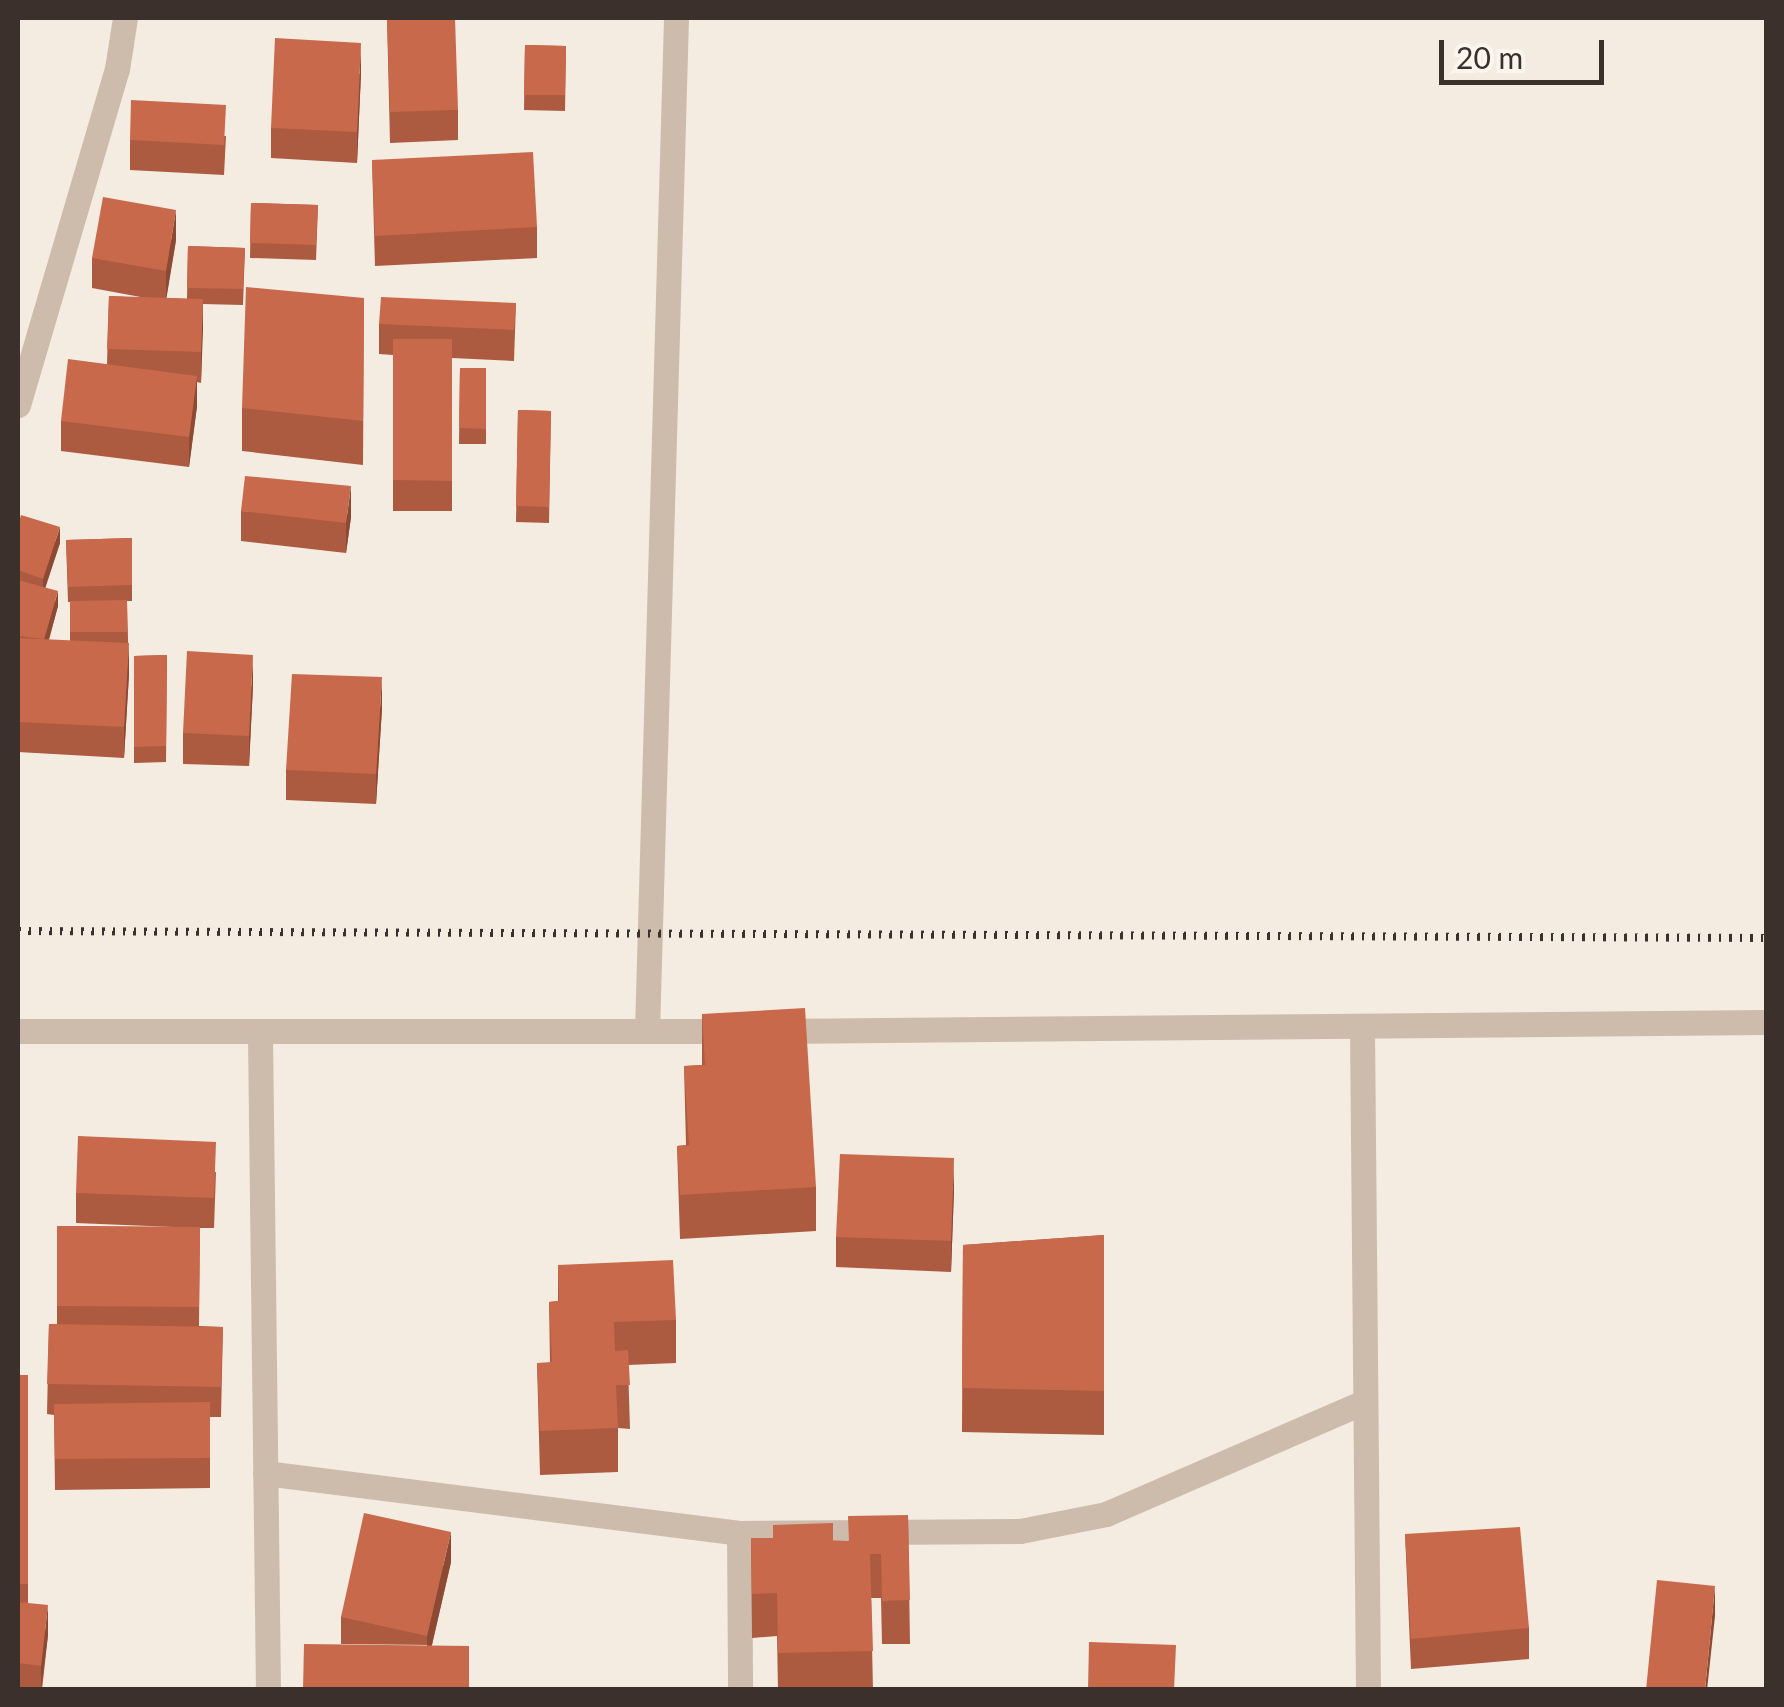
<!DOCTYPE html>
<html>
<head>
<meta charset="utf-8">
<style>
  body { margin:0 }
  #map { position:relative; width:1784px; height:1707px; overflow:hidden; background:#f4ebe1; font-family:Lato,sans-serif }
  div>[style] { position:absolute }
  [style*='--x'] { left:calc(var(--x)*1px); top:calc(var(--y)*1px); width:calc(var(--w)*1px); rotate:calc(var(--a)*1deg) }
  .minor>* { height:25px; margin:-12.5px; padding:0 12.5px; transform-origin:12.5px; border-radius:12.5px; background:#cdbbac }
  .rail>* { height:8px; margin-top:-4px; transform-origin:0; background:repeating-linear-gradient(90deg,#3b302b 0 2.5px,transparent 0 10.5px) }
  .wall>* { inset:0; background:#ac5a40 }
  .shaded-wall>* { inset:0; background:#8c4a34 }
  .building>* { inset:0; background:#c8694b }
  span { translate:-50% -50%; white-space:nowrap; text-align:center; line-height:1.15; -webkit-text-stroke:8px #fbf5ee; paint-order:stroke }
  .frame { position:absolute; inset:0; border:20px solid #3b302b; pointer-events:none }
  .scale { position:absolute; left:1439px; top:40px; width:165px; height:45px; box-sizing:border-box; border:5px solid #3b302b; border-top:0; padding-left:12px; font-size:30px; line-height:35px; white-space:nowrap; color:#3b302b; -webkit-text-stroke:8px #fbf5ee; paint-order:stroke }
</style>
</head>
<body>
<div id="map">
  <div class="minor">
    <div style="--x:18;--y:405;--w:350;--a:-73.6"></div>
    <div style="--x:117;--y:69;--w:52;--a:-81.1"></div>
    <div style="--x:1362;--y:1028;--w:662;--a:89.48"></div>
    <div style="--x:18;--y:1031;--w:719;--a:0"></div>
    <div style="--x:647;--y:1031;--w:1013;--a:-88.36"></div>
    <div style="--x:777;--y:1031;--w:989;--a:-0.52"></div>
    <div style="--x:260;--y:1036;--w:654;--a:89.3"></div>
    <div style="--x:265;--y:1473;--w:478;--a:7.2"></div>
    <div style="--x:739;--y:1533;--w:281;--a:-0.4"></div>
    <div style="--x:1020;--y:1531;--w:88;--a:-11.2"></div>
    <div style="--x:1106;--y:1514;--w:280;--a:-23.5"></div>
    <div style="--x:739;--y:1533;--w:157;--a:89.6"></div>
  </div>
  <div class="rail">
    <div style="--x:18;--y:931;--w:1748;--a:0.23"></div>
  </div>
  <div class="wall">
    <div style="clip-path:polygon(387px 18px,458px 110px,458px 140px,390px 143px)"></div>
    <div style="clip-path:polygon(525px 45px,566px 46px,565px 111px,524px 110px)"></div>
    <div style="clip-path:polygon(361px 73px,357px 163px,271px 158px,271px 128px)"></div>
    <div style="clip-path:polygon(226px 136px,224px 175px,130px 170px,130px 140px)"></div>
    <div style="clip-path:polygon(372px 160px,537px 227px,537px 258px,375px 266px)"></div>
    <div style="clip-path:polygon(251px 203px,318px 205px,316px 260px,250px 258px)"></div>
    <div style="clip-path:polygon(176px 240px,166px 298px,187px 299px,188px 246px,245px 248px,243px 305px,203px 304px,201px 383px,197px 382px,197px 406px,189px 467px,61px 451px,61px 421px,107px 364px,109px 296px,146px 298px,92px 288px,92px 258px)"></div>
    <div style="clip-path:polygon(364px 298px,363px 465px,242px 451px,242px 408px)"></div>
    <div style="clip-path:polygon(516px 303px,514px 361px,452px 358px,452px 511px,393px 511px,393px 355px,379px 354px,379px 324px)"></div>
    <div style="clip-path:polygon(460px 368px,486px 368px,486px 444px,459px 444px)"></div>
    <div style="clip-path:polygon(518px 410px,551px 411px,549px 523px,516px 522px)"></div>
    <div style="clip-path:polygon(241px 511px,351px 517px,346px 553px,241px 541px)"></div>
    <div style="clip-path:polygon(18px 525px,60px 543px,45px 587px,58px 606px,49px 640px,70px 641px,70px 602px,68px 602px,66px 540px,132px 538px,132px 601px,127px 601px,129px 674px,124px 758px,18px 752px)"></div>
    <div style="clip-path:polygon(167px 655px,166px 762px,134px 763px,134px 656px)"></div>
    <div style="clip-path:polygon(253px 685px,249px 766px,183px 764px,183px 733px)"></div>
    <div style="clip-path:polygon(382px 708px,376px 804px,286px 800px,286px 770px)"></div>
    <div style="clip-path:polygon(702px 1014px,816px 1187px,816px 1231px,680px 1239px,677px 1146px,686px 1145px,684px 1066px,702px 1065px)"></div>
    <div style="clip-path:polygon(216px 1172px,214px 1228px,200px 1228px,199px 1326px,223px 1327px,221px 1417px,210px 1417px,210px 1488px,55px 1490px,54px 1415px,47px 1414px,49px 1324px,57px 1324px,57px 1226px,173px 1227px,76px 1223px,76px 1193px)"></div>
    <div style="clip-path:polygon(954px 1189px,951px 1272px,836px 1267px,836px 1237px)"></div>
    <div style="clip-path:polygon(1104px 1235px,1104px 1435px,962px 1432px,963px 1245px)"></div>
    <div style="clip-path:polygon(558px 1265px,676px 1320px,676px 1363px,628px 1365px,630px 1429px,618px 1428px,618px 1472px,540px 1475px,537px 1363px,550px 1363px,549px 1302px,558px 1301px)"></div>
    <div style="clip-path:polygon(18px 1375px,28px 1375px,28px 1603px,48px 1635px,42px 1690px,18px 1690px)"></div>
    <div style="clip-path:polygon(908px 1515px,910px 1644px,882px 1644px,881px 1598px,871px 1598px,873px 1690px,778px 1690px,777px 1636px,752px 1638px,751px 1538px,848px 1541px)"></div>
    <div style="clip-path:polygon(1405px 1534px,1529px 1628px,1529px 1659px,1411px 1669px)"></div>
    <div style="clip-path:polygon(451px 1562px,432px 1645px,341px 1644px,341px 1617px)"></div>
  </div>
  <div class="shaded-wall">
    <div style="clip-path:polygon(361px 43px,361px 73px,357px 163px,357px 132px)"></div>
    <div style="clip-path:polygon(176px 210px,176px 240px,166px 301px,166px 271px)"></div>
    <div style="clip-path:polygon(203px 299px,203px 330px,201px 383px,201px 352px)"></div>
    <div style="clip-path:polygon(197px 376px,197px 406px,189px 467px,189px 437px)"></div>
    <div style="clip-path:polygon(351px 486px,351px 517px,346px 553px,346px 523px)"></div>
    <div style="clip-path:polygon(60px 527px,60px 543px,43px 595px,43px 579px)"></div>
    <div style="clip-path:polygon(58px 591px,58px 606px,43px 659px,43px 644px)"></div>
    <div style="clip-path:polygon(129px 643px,129px 674px,124px 758px,124px 727px)"></div>
    <div style="clip-path:polygon(253px 655px,253px 685px,249px 766px,249px 736px)"></div>
    <div style="clip-path:polygon(382px 677px,382px 708px,376px 804px,376px 774px)"></div>
    <div style="clip-path:polygon(954px 1158px,954px 1189px,951px 1272px,951px 1241px)"></div>
    <div style="clip-path:polygon(451px 1532px,451px 1562px,427px 1666px,427px 1636px)"></div>
    <div style="clip-path:polygon(1715px 1586px,1715px 1616px,1707px 1690px,1705px 1690px)"></div>
    <div style="clip-path:polygon(48px 1605px,48px 1635px,41px 1690px,41px 1666px)"></div>
  </div>
  <div class="building">
    <div style="clip-path:polygon(387px 18px,455px 18px,458px 110px,390px 112px)"></div>
    <div style="clip-path:polygon(275px 38px,361px 43px,357px 132px,271px 128px)"></div>
    <div style="clip-path:polygon(525px 45px,566px 46px,565px 95px,524px 95px)"></div>
    <div style="clip-path:polygon(131px 100px,226px 105px,224px 145px,130px 140px)"></div>
    <div style="clip-path:polygon(533px 152px,537px 227px,375px 236px,372px 160px)"></div>
    <div style="clip-path:polygon(103px 197px,176px 210px,166px 271px,92px 258px)"></div>
    <div style="clip-path:polygon(251px 203px,318px 205px,316px 245px,250px 243px)"></div>
    <div style="clip-path:polygon(188px 246px,245px 248px,243px 289px,187px 288px)"></div>
    <div style="clip-path:polygon(246px 287px,364px 298px,363px 421px,242px 408px)"></div>
    <div style="clip-path:polygon(109px 296px,203px 299px,201px 352px,107px 349px)"></div>
    <div style="clip-path:polygon(381px 297px,516px 303px,514px 330px,379px 324px)"></div>
    <div style="clip-path:polygon(393px 339px,452px 339px,452px 481px,393px 480px)"></div>
    <div style="clip-path:polygon(68px 359px,197px 376px,189px 437px,61px 421px)"></div>
    <div style="clip-path:polygon(460px 368px,486px 368px,486px 429px,459px 428px)"></div>
    <div style="clip-path:polygon(518px 410px,551px 411px,549px 507px,516px 506px)"></div>
    <div style="clip-path:polygon(245px 476px,351px 486px,346px 523px,241px 511px)"></div>
    <div style="clip-path:polygon(21px 515px,60px 527px,43px 579px,18px 570px,18px 525px)"></div>
    <div style="clip-path:polygon(132px 538px,132px 585px,68px 587px,66px 540px)"></div>
    <div style="clip-path:polygon(18px 580px,58px 591px,44px 639px,18px 636px)"></div>
    <div style="clip-path:polygon(127px 600px,127px 632px,70px 632px,70px 601px)"></div>
    <div style="clip-path:polygon(18px 638px,129px 643px,124px 727px,18px 722px)"></div>
    <div style="clip-path:polygon(187px 651px,253px 655px,249px 736px,183px 733px)"></div>
    <div style="clip-path:polygon(167px 655px,166px 746px,134px 747px,134px 656px)"></div>
    <div style="clip-path:polygon(292px 674px,382px 677px,376px 774px,286px 770px)"></div>
    <div style="clip-path:polygon(805px 1008px,816px 1187px,680px 1195px,677px 1146px,689px 1145px,684px 1066px,705px 1065px,702px 1014px)"></div>
    <div style="clip-path:polygon(78px 1136px,216px 1142px,214px 1198px,76px 1193px)"></div>
    <div style="clip-path:polygon(840px 1154px,954px 1158px,951px 1241px,836px 1237px)"></div>
    <div style="clip-path:polygon(57px 1226px,200px 1227px,199px 1307px,57px 1306px)"></div>
    <div style="clip-path:polygon(1104px 1235px,1104px 1391px,962px 1388px,963px 1245px)"></div>
    <div style="clip-path:polygon(673px 1260px,676px 1320px,614px 1322px,615px 1351px,628px 1350px,630px 1385px,616px 1385px,618px 1428px,540px 1431px,537px 1363px,552px 1362px,549px 1302px,559px 1301px,558px 1265px)"></div>
    <div style="clip-path:polygon(49px 1324px,223px 1327px,221px 1387px,47px 1384px)"></div>
    <div style="clip-path:polygon(18px 1375px,28px 1375px,28px 1584px,18px 1584px)"></div>
    <div style="clip-path:polygon(210px 1402px,210px 1458px,55px 1459px,54px 1404px)"></div>
    <div style="clip-path:polygon(364px 1513px,451px 1532px,427px 1636px,341px 1617px)"></div>
    <div style="clip-path:polygon(908px 1515px,910px 1600px,882px 1601px,881px 1554px,870px 1554px,873px 1651px,778px 1653px,777px 1593px,752px 1594px,751px 1538px,773px 1538px,773px 1525px,833px 1523px,833px 1541px,849px 1541px,848px 1516px)"></div>
    <div style="clip-path:polygon(1520px 1527px,1529px 1628px,1411px 1639px,1405px 1534px)"></div>
    <div style="clip-path:polygon(1657px 1580px,1715px 1586px,1705px 1690px,1646px 1690px)"></div>
    <div style="clip-path:polygon(18px 1602px,48px 1605px,41px 1666px,18px 1663px)"></div>
    <div style="clip-path:polygon(1089px 1642px,1176px 1645px,1174px 1690px,1088px 1690px)"></div>
    <div style="clip-path:polygon(304px 1644px,469px 1646px,469px 1690px,303px 1690px)"></div>
  </div>
  <div class="frame"></div>
  <div class="scale">20 m</div>
</div>
</body>
</html>
